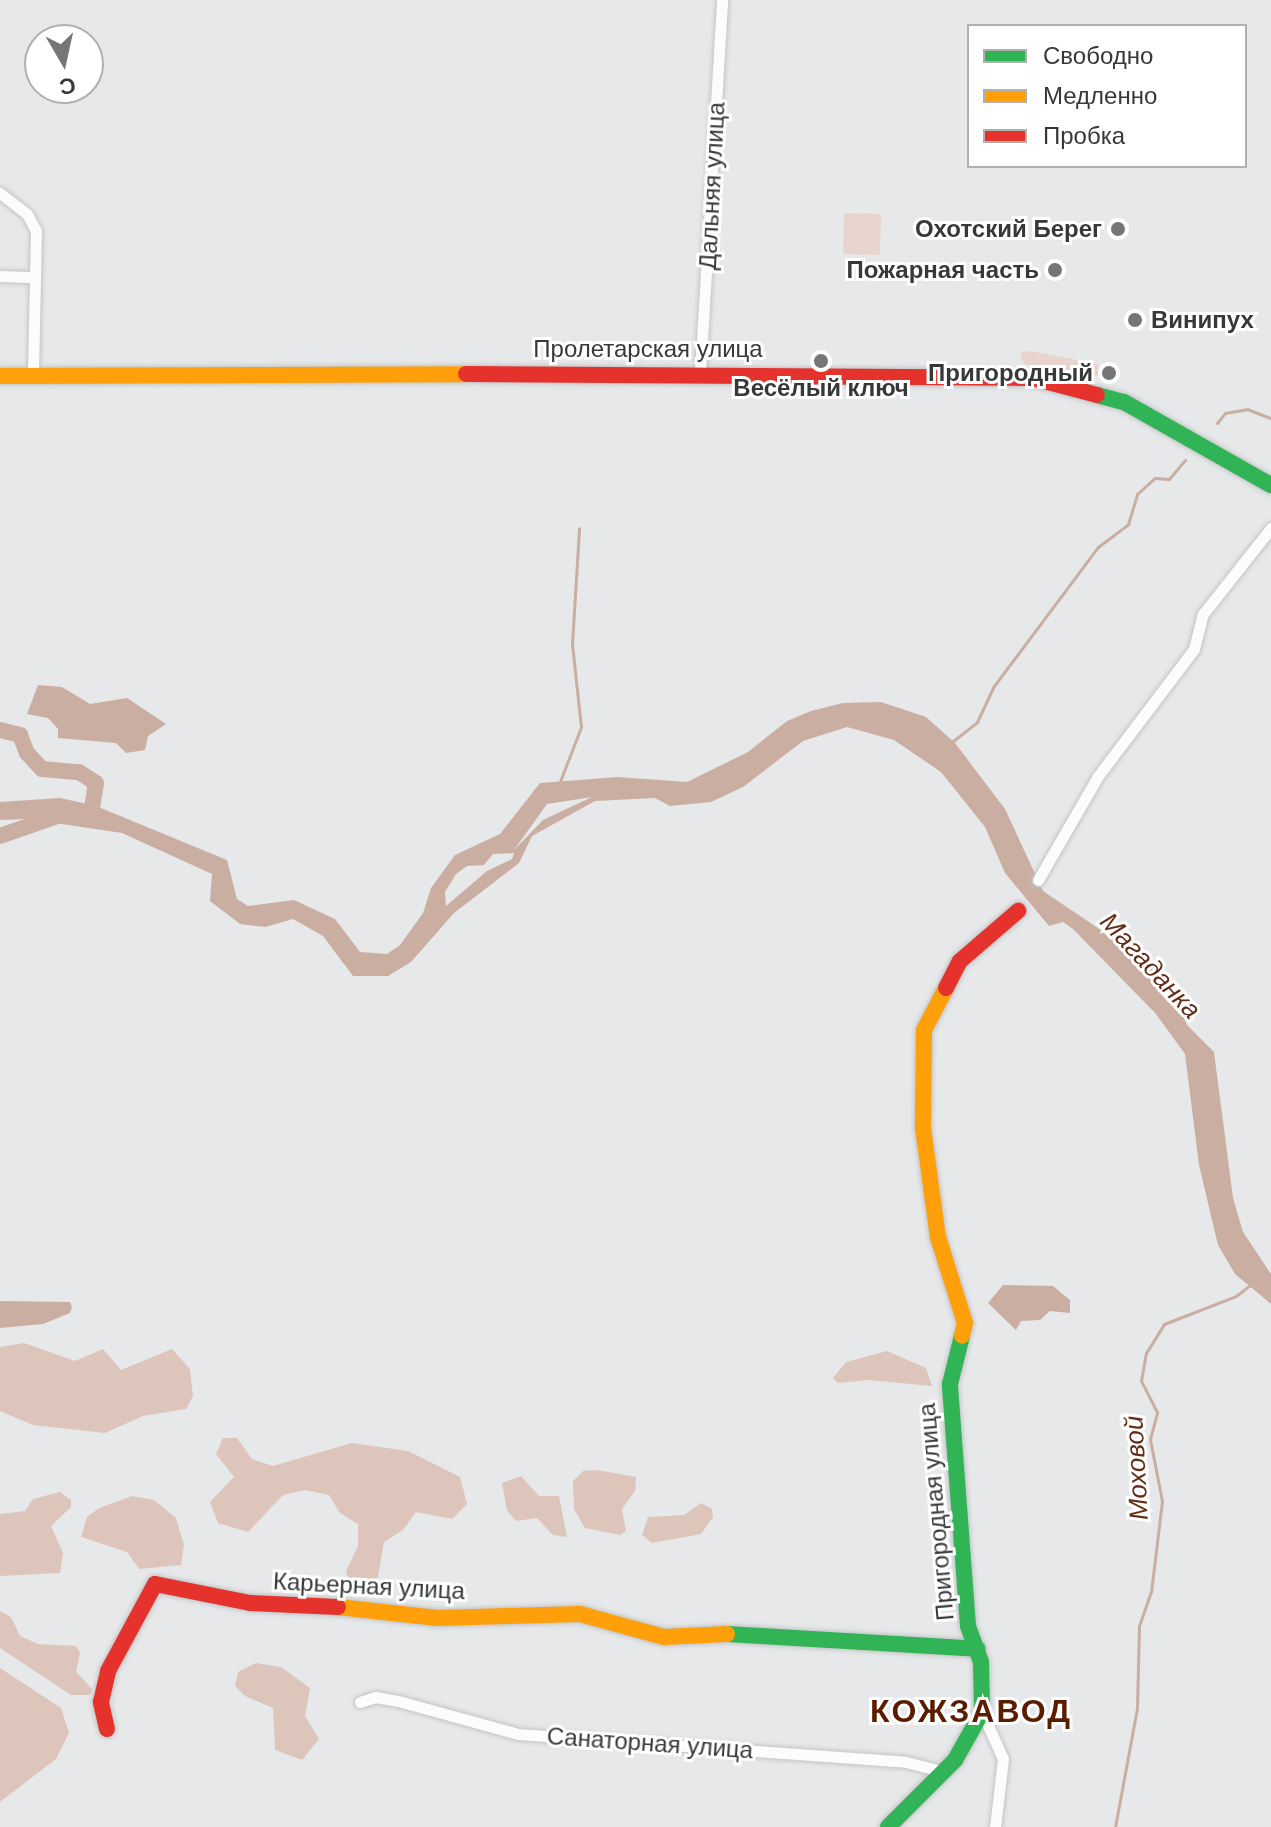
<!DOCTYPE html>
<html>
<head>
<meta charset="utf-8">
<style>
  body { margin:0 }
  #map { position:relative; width:1271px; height:1827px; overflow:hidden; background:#e6e8e9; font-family:Helvetica,sans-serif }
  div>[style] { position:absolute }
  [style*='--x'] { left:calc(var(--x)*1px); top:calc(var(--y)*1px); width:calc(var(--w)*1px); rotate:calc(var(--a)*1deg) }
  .green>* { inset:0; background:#e8d4cc }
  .forest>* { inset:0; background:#ddc5bc }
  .water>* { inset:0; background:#cbaea2 }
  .stream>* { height:3px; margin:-1.5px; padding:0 1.5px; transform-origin:1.5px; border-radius:1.5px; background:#cbaea2 }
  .river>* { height:16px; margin:-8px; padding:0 8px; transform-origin:8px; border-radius:8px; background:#cbaea2 }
  .roads { filter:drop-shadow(0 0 2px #c3c5c6) drop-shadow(0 0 2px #c3c5c6) }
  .street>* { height:11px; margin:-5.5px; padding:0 5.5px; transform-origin:5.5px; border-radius:5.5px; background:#fbfcfc }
  .fast>* { height:16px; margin:-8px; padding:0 8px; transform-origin:8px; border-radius:8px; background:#30b455 }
  .slow>* { height:16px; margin:-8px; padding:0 8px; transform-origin:8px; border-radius:8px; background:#ff9f0a }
  .jam>* { height:16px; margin:-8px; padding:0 8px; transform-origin:8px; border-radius:8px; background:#e5322d }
  .dots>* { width:22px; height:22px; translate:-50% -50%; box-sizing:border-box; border:4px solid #fff; border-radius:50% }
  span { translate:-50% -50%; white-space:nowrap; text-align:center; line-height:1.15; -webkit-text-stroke:6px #fff; paint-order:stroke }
  .street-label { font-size:24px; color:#373939 }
  .poi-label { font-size:24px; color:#373939; font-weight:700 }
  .right { translate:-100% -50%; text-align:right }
  .left { translate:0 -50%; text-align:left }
  .water-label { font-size:26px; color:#642d15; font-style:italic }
  .district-label { font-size:32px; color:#5b1d00; font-weight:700; letter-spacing:2px }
  .legend { position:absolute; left:967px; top:24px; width:280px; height:144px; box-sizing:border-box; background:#fff; border:2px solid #afb0b0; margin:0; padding:10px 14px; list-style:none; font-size:24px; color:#373939 }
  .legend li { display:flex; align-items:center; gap:16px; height:40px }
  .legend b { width:40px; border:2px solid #afb0b0 }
  .north { position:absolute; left:24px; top:24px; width:80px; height:80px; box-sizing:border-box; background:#fff; border:2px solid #afb0b0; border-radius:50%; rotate:171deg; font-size:22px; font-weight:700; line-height:32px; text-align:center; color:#373939 }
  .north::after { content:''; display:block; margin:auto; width:28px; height:36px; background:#747677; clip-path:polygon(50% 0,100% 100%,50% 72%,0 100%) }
</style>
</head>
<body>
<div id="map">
  <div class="green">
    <div style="clip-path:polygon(844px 213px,881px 214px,880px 255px,843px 254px)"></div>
    <div style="clip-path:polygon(1030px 351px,1098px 364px,1100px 376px,1024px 364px,1020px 353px)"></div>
  </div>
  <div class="forest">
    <div style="clip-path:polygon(24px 1343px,75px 1361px,103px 1349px,121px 1370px,172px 1349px,190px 1369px,193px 1396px,186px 1409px,143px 1416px,105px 1433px,33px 1425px,0 1411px,0 1347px)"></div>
    <div style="clip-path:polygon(887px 1351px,926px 1368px,932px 1386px,868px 1380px,838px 1383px,833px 1378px,846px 1362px)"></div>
    <div style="clip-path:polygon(223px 1438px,237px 1438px,252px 1459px,273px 1466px,352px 1443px,408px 1451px,460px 1477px,467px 1504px,452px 1519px,416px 1512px,403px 1530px,384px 1542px,378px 1577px,366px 1586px,350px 1583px,346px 1571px,358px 1546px,358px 1524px,340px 1513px,329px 1495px,305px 1490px,283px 1495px,248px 1532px,218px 1523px,210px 1502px,234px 1477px,216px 1454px)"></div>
    <div style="clip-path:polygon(597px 1470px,636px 1477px,635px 1491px,622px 1509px,626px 1531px,620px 1535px,585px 1528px,574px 1509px,573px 1481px,583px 1471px)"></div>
    <div style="clip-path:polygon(521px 1476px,539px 1496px,559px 1496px,567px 1537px,553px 1535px,537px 1518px,516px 1521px,507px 1510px,502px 1483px)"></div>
    <div style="clip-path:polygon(60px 1492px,71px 1500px,71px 1507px,51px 1526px,63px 1553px,60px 1573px,0 1576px,0 1514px,25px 1511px,33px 1499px)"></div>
    <div style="clip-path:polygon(132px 1496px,154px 1500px,176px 1518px,184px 1545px,181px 1565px,139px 1569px,127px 1552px,81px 1537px,87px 1517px,99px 1508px)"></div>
    <div style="clip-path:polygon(701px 1503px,712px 1509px,713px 1517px,701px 1534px,652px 1543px,642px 1535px,648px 1517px,684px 1515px)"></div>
    <div style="clip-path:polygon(0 1611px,11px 1617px,20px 1636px,38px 1644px,76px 1646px,80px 1653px,76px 1672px,92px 1689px,90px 1695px,71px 1695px,0 1648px)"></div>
    <div style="clip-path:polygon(256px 1663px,281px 1667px,310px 1688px,305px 1716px,319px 1739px,302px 1760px,275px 1750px,273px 1708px,245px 1696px,235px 1686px,238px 1672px)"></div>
    <div style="clip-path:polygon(0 1668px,61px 1708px,69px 1733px,56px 1759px,0 1802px)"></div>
  </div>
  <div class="water">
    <div style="clip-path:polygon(38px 685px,62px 687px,90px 704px,127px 698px,166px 724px,148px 736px,145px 750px,126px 753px,116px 743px,58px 738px,58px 729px,48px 718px,27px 714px)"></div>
    <div style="clip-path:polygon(evenodd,881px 702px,926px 717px,955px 743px,1005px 809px,1043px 891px,1166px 974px,1187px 1025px,1214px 1052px,1233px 1198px,1243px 1232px,1271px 1274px,1271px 1304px,1235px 1274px,1218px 1245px,1199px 1165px,1185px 1054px,1156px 1014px,1073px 929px,1063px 922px,1049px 926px,1005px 873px,985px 827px,941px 772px,894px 740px,847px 727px,803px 741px,743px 787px,711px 802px,670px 806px,655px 798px,595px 801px,532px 836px,519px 863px,454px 913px,411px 962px,388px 976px,353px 976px,323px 936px,293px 919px,265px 927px,240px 924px,210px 901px,212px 874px,122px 833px,28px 819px,0 820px,0 802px,60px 798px,96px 806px,227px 860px,237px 899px,248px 906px,294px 900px,335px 919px,360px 952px,387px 954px,400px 945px,423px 913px,431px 888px,455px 855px,500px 834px,540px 783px,617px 777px,687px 782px,748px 752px,787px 721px,811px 711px,843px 703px,881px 702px,592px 797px,543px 820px,514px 850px,547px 804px,592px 797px,881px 702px,514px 853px,512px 859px,487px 871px,446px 906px,445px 892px,456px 874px,467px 866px,484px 865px,493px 854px,514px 853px)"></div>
    <div style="clip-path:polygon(1003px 1285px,1053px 1286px,1070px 1300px,1070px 1313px,1050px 1311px,1040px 1320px,1021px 1321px,1016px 1330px,988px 1303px)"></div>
    <div style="clip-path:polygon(0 1301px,70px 1302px,72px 1307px,70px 1313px,43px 1324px,0 1328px)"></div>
  </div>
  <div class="stream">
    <div style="--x:1217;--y:423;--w:13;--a:-51"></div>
    <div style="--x:1225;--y:413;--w:22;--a:-10"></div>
    <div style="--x:1247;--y:409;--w:26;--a:21"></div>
    <div style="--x:953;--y:741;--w:31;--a:-38"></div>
    <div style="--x:977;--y:722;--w:40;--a:-65"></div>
    <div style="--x:994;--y:686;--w:174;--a:-53.2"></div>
    <div style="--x:1098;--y:547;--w:38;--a:-37"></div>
    <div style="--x:1128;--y:524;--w:31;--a:-73"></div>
    <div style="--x:1137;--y:494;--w:24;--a:-42"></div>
    <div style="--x:1155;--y:478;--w:14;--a:4"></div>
    <div style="--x:1169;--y:479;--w:25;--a:-50"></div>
    <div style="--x:559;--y:784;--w:61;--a:-68.9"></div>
    <div style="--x:581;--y:727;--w:83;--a:-96.2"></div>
    <div style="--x:572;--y:644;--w:116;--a:-86.5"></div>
    <div style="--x:1115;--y:1827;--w:121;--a:-79.5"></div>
    <div style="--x:1137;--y:1708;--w:82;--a:-88.6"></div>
    <div style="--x:1139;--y:1626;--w:36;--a:-71"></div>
    <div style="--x:1151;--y:1592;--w:92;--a:-83.1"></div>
    <div style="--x:1162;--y:1501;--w:63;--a:-101"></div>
    <div style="--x:1150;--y:1439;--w:28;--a:-75"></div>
    <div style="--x:1157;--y:1412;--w:35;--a:-117"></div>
    <div style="--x:1141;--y:1381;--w:28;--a:-80"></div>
    <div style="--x:1146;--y:1353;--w:34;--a:-58"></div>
    <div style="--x:1164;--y:1324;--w:77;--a:-21.3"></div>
    <div style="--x:1236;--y:1296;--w:18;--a:-38"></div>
  </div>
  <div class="river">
    <div style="--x:0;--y:730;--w:21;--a:14"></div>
    <div style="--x:20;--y:735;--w:19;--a:69"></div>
    <div style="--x:27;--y:753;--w:22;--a:47"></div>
    <div style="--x:42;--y:769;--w:37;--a:5"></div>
    <div style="--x:79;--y:772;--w:20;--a:33"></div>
    <div style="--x:96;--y:783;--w:31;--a:99"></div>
    <div style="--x:0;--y:836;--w:67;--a:-19.2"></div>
  </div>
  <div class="roads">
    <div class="street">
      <div style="--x:0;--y:193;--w:34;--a:38"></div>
      <div style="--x:27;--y:214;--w:19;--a:62"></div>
      <div style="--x:36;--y:231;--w:145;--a:91.2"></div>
      <div style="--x:0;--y:276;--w:35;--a:2"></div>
      <div style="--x:700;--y:373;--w:374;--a:-86.6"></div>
      <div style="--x:1038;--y:880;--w:120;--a:-60"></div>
      <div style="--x:1098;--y:776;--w:159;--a:-52.9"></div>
      <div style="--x:1194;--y:649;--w:36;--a:-76"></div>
      <div style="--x:1203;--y:614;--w:110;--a:-51.7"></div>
      <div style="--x:360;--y:1702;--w:16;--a:-18"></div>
      <div style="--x:375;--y:1697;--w:27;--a:10"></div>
      <div style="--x:402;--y:1702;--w:120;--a:15.4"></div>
      <div style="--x:518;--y:1734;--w:389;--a:4.1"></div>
      <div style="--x:906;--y:1762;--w:40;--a:14.4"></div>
      <div style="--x:982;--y:1712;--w:51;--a:65.9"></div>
      <div style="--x:1003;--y:1759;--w:68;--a:96.7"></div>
    </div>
    <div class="fast">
      <div style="--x:1097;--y:395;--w:28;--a:15"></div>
      <div style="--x:1124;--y:402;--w:169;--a:29.5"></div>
      <div style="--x:727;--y:1634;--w:251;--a:3.4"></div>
      <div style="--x:888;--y:1827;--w:95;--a:-45"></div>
      <div style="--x:955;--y:1760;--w:55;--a:-60.6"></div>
      <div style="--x:982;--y:1712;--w:50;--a:-91.1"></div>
      <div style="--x:981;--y:1662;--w:38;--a:-110"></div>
      <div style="--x:968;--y:1626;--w:243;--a:-94.3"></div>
      <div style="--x:950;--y:1384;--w:49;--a:-76"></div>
    </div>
    <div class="slow">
      <div style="--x:0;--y:376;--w:466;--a:-0.2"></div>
      <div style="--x:946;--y:988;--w:47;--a:117.6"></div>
      <div style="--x:924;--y:1030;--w:98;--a:90.6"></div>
      <div style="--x:923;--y:1128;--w:110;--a:82.2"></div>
      <div style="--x:938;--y:1237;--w:90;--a:72.6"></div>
      <div style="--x:965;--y:1323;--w:13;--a:103"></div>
      <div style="--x:338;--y:1607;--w:100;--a:6.3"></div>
      <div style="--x:437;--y:1618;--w:143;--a:-1.6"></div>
      <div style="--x:580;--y:1614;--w:87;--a:15.3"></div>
      <div style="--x:664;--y:1637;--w:63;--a:-2.7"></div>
    </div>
    <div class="jam">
      <div style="--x:466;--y:374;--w:567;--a:0.4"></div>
      <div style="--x:1033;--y:378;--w:66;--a:14.9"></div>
      <div style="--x:946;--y:988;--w:30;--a:-63"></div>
      <div style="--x:960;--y:961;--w:77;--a:-40.8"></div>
      <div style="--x:107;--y:1729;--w:28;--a:-103"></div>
      <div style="--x:101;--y:1702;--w:32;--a:-77"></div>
      <div style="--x:108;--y:1671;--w:99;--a:-61.6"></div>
      <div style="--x:155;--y:1584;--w:97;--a:11.3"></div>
      <div style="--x:250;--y:1603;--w:88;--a:2.6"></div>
    </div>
  </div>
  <div class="dots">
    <div style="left:1118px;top:229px;background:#747677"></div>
    <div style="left:1055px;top:270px;background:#747677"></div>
    <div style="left:1135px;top:320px;background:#747677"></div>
    <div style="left:821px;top:361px;background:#747677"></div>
    <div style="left:1109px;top:373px;background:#747677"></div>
  </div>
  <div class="street-label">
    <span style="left:712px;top:186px;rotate:-87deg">Дальняя улица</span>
    <span style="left:648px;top:349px">Пролетарская улица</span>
    <span style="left:936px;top:1512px;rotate:-95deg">Пригородная улица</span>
    <span style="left:369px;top:1586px;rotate:3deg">Карьерная улица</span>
    <span style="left:650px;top:1743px;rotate:4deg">Санаторная улица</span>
  </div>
  <div class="poi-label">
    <span class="right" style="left:1102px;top:229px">Охотский Берег</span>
    <span class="right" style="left:1039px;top:270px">Пожарная часть</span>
    <span class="left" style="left:1151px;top:320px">Винипух</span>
    <span class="right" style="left:1093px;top:373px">Пригородный</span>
    <span style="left:821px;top:388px">Весёлый ключ</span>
  </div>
  <div class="water-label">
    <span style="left:1150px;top:966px;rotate:47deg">Магаданка</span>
    <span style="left:1137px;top:1468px;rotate:-93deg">Моховой</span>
  </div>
  <div class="district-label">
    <span style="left:971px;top:1711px">КОЖЗАВОД</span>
  </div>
  <ul class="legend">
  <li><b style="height:10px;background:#30b455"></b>Свободно</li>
  <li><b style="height:10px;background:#ff9f0a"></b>Медленно</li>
  <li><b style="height:10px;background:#e5322d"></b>Пробка</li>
  </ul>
  <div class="north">С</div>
</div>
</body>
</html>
